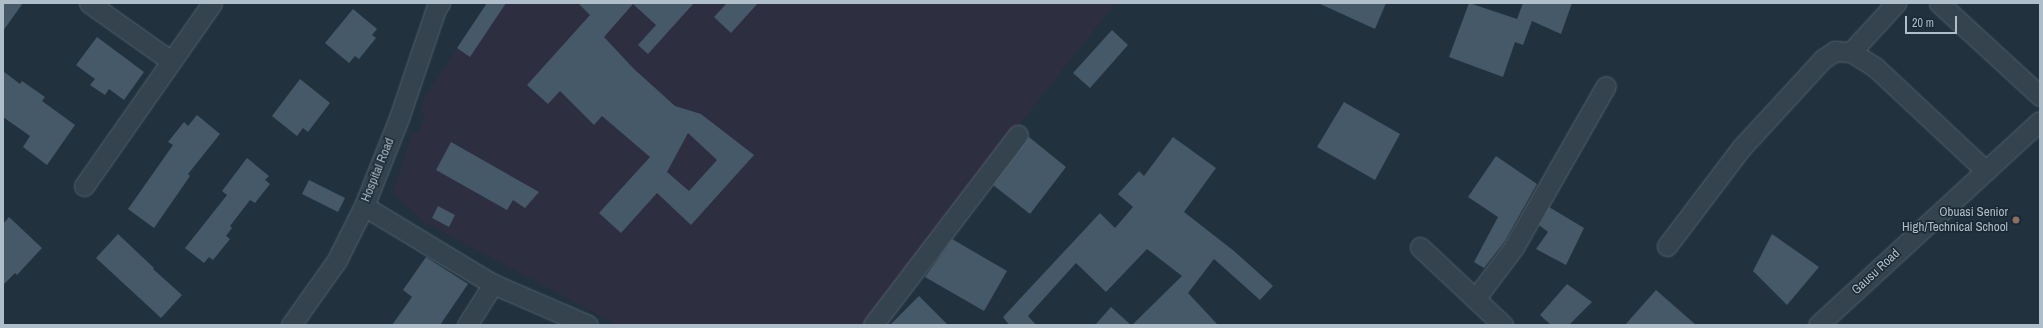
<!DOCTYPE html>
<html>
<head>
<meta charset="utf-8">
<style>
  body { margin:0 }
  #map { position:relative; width:2043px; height:328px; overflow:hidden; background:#21323e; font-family:"Archivo Narrow",sans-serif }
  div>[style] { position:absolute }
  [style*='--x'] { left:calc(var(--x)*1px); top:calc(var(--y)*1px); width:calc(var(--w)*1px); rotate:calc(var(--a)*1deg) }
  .medical>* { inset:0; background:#2d2e3f }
  .building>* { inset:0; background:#465968 }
  .roads { filter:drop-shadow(0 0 1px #53616c) drop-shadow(0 0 1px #53616c) }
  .minor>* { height:19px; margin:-9.5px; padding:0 9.5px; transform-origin:9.5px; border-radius:9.5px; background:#35434e }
  .dots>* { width:11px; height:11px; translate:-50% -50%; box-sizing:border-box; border:2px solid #1a2833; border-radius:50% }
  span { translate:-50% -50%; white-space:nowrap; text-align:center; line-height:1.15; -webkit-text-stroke:3px #1a2833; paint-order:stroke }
  .street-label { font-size:13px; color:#b0beca }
  .poi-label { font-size:13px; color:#b0beca }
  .right { translate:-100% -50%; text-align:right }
  .frame { position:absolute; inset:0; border:4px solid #b0beca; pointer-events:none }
  .scale { position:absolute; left:1905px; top:16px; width:52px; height:18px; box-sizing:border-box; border:2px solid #b0beca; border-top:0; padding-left:5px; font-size:12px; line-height:14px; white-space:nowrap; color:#b0beca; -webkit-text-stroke:3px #1a2833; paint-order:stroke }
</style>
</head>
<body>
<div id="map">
  <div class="medical">
    <div style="clip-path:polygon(487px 3px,1116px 3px,1048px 88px,867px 325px,617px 325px,424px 222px,393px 193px,412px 134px,420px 130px,424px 117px,420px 110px,425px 96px)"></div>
  </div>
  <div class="building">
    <div style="clip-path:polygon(3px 3px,23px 3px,3px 31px)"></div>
    <div style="clip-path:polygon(487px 3px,506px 3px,470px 57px,457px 48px)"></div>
    <div style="clip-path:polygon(evenodd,578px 3px,694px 3px,648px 54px,638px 45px,656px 25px,633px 4px,604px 37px,634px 69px,675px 106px,701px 114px,754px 155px,691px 225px,657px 193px,621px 233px,599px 213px,650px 157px,602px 116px,594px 125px,560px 91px,548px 104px,527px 85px,590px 15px,578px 3px,688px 133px,717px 160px,689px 191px,667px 172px,688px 133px)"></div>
    <div style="clip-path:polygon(727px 3px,758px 3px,731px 33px,714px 17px)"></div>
    <div style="clip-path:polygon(1318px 3px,1386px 3px,1375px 29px)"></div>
    <div style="clip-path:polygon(1469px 3px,1517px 19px,1523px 3px,1572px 3px,1561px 34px,1532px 21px,1523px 45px,1515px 42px,1503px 77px,1449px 57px)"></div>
    <div style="clip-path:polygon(353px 9px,377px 29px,372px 35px,376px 38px,359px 59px,355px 56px,349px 63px,325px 43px)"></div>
    <div style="clip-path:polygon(1112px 30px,1128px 45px,1090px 88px,1073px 73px)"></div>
    <div style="clip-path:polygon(97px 37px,144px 72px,124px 100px,109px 89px,105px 95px,90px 85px,95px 79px,76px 65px)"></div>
    <div style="clip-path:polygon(3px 71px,20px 84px,22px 81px,45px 97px,42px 101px,75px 125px,47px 165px,23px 147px,30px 136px,3px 117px)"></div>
    <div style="clip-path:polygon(300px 79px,330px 103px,308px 132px,303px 128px,297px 136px,272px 116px)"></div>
    <div style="clip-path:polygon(1344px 102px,1400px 134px,1375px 180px,1317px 147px)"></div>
    <div style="clip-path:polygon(197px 115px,220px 134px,188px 174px,190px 176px,154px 228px,128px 209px,173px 145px,168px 142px,184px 122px,188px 126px)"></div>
    <div style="clip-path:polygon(1029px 137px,1066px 167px,1030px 214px,993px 185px)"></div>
    <div style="clip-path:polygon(1173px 137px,1216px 168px,1184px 212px,1234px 251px,1273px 286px,1260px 300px,1214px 259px,1188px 293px,1218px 325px,1132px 325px,1182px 276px,1147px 249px,1106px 292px,1076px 263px,1028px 316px,1036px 325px,1009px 325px,1003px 317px,1100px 213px,1115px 228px,1133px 207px,1118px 194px,1139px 171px,1144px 176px)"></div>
    <div style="clip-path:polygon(451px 142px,539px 192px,525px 208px,513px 200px,507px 210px,436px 170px)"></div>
    <div style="clip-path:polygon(1496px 156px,1537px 184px,1505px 241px,1484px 268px,1474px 262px,1498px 217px,1468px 197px)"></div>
    <div style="clip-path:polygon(247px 158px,269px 176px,265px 180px,270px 184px,255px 203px,250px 200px,230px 226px,232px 228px,226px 236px,230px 239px,213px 260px,209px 257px,204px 263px,185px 248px,227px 195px,222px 191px)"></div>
    <div style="clip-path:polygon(309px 180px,345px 198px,338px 212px,302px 194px)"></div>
    <div style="clip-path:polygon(438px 206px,455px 215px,449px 227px,432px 218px)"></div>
    <div style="clip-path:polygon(1549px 207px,1584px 228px,1566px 265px,1536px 249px,1548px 232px,1539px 225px)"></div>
    <div style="clip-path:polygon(9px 217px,42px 248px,17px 275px,15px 273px,3px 285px,3px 224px)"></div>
    <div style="clip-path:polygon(118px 234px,154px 268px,153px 269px,182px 295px,161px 318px,96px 258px)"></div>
    <div style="clip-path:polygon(1772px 234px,1819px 267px,1787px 305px,1753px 271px)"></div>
    <div style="clip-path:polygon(952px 239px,1007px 271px,984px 311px,925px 277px)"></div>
    <div style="clip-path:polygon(426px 257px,468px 284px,440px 325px,392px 325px,412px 297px,403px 290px)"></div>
    <div style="clip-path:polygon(1567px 284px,1592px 302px,1569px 325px,1551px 325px,1540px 315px)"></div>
    <div style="clip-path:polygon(1656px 290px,1696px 325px,1625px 325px)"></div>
    <div style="clip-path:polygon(919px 296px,948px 325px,890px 325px)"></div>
    <div style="clip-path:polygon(1111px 307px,1131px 325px,1095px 325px)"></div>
  </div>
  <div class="roads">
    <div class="minor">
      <div style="--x:89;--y:3;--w:100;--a:35.3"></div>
      <div style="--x:1939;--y:3;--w:137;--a:42.6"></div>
      <div style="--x:1851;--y:52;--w:67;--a:-47.4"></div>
      <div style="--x:84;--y:186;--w:223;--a:-55"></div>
      <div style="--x:364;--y:206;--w:151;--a:31.2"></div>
      <div style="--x:493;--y:284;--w:103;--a:23.3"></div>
      <div style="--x:1667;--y:246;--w:124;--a:-52.9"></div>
      <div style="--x:1742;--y:147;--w:120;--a:-47.4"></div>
      <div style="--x:1823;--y:59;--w:14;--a:-34"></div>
      <div style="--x:1835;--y:51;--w:16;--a:4"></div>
      <div style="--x:1851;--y:52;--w:28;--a:32"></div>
      <div style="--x:1875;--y:67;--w:152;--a:43.1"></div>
      <div style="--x:1420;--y:247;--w:114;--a:43.2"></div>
      <div style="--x:1475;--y:299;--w:65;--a:-53.1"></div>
      <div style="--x:1514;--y:247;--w:185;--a:-60.3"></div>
      <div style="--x:291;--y:325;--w:80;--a:-54.7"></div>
      <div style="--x:337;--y:260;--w:60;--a:-63.4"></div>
      <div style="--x:364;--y:206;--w:95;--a:-68.3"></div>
      <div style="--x:399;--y:118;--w:115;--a:-71.3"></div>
      <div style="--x:436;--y:9;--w:7;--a:-56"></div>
      <div style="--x:467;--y:325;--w:49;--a:-57.6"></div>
      <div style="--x:873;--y:325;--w:239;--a:-52.7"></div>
      <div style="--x:1818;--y:325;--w:301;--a:-42.6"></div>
    </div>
  </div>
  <div class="dots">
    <div style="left:2016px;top:220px;background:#8d6e63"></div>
  </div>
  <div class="street-label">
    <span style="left:378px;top:170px;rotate:-68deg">Hospital Road</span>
    <span style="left:1876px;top:272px;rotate:-43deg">Gausu Road</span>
  </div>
  <div class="poi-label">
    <span class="right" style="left:2008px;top:220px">Obuasi Senior<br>High/Technical School</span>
  </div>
  <div class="frame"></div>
  <div class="scale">20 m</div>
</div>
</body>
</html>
